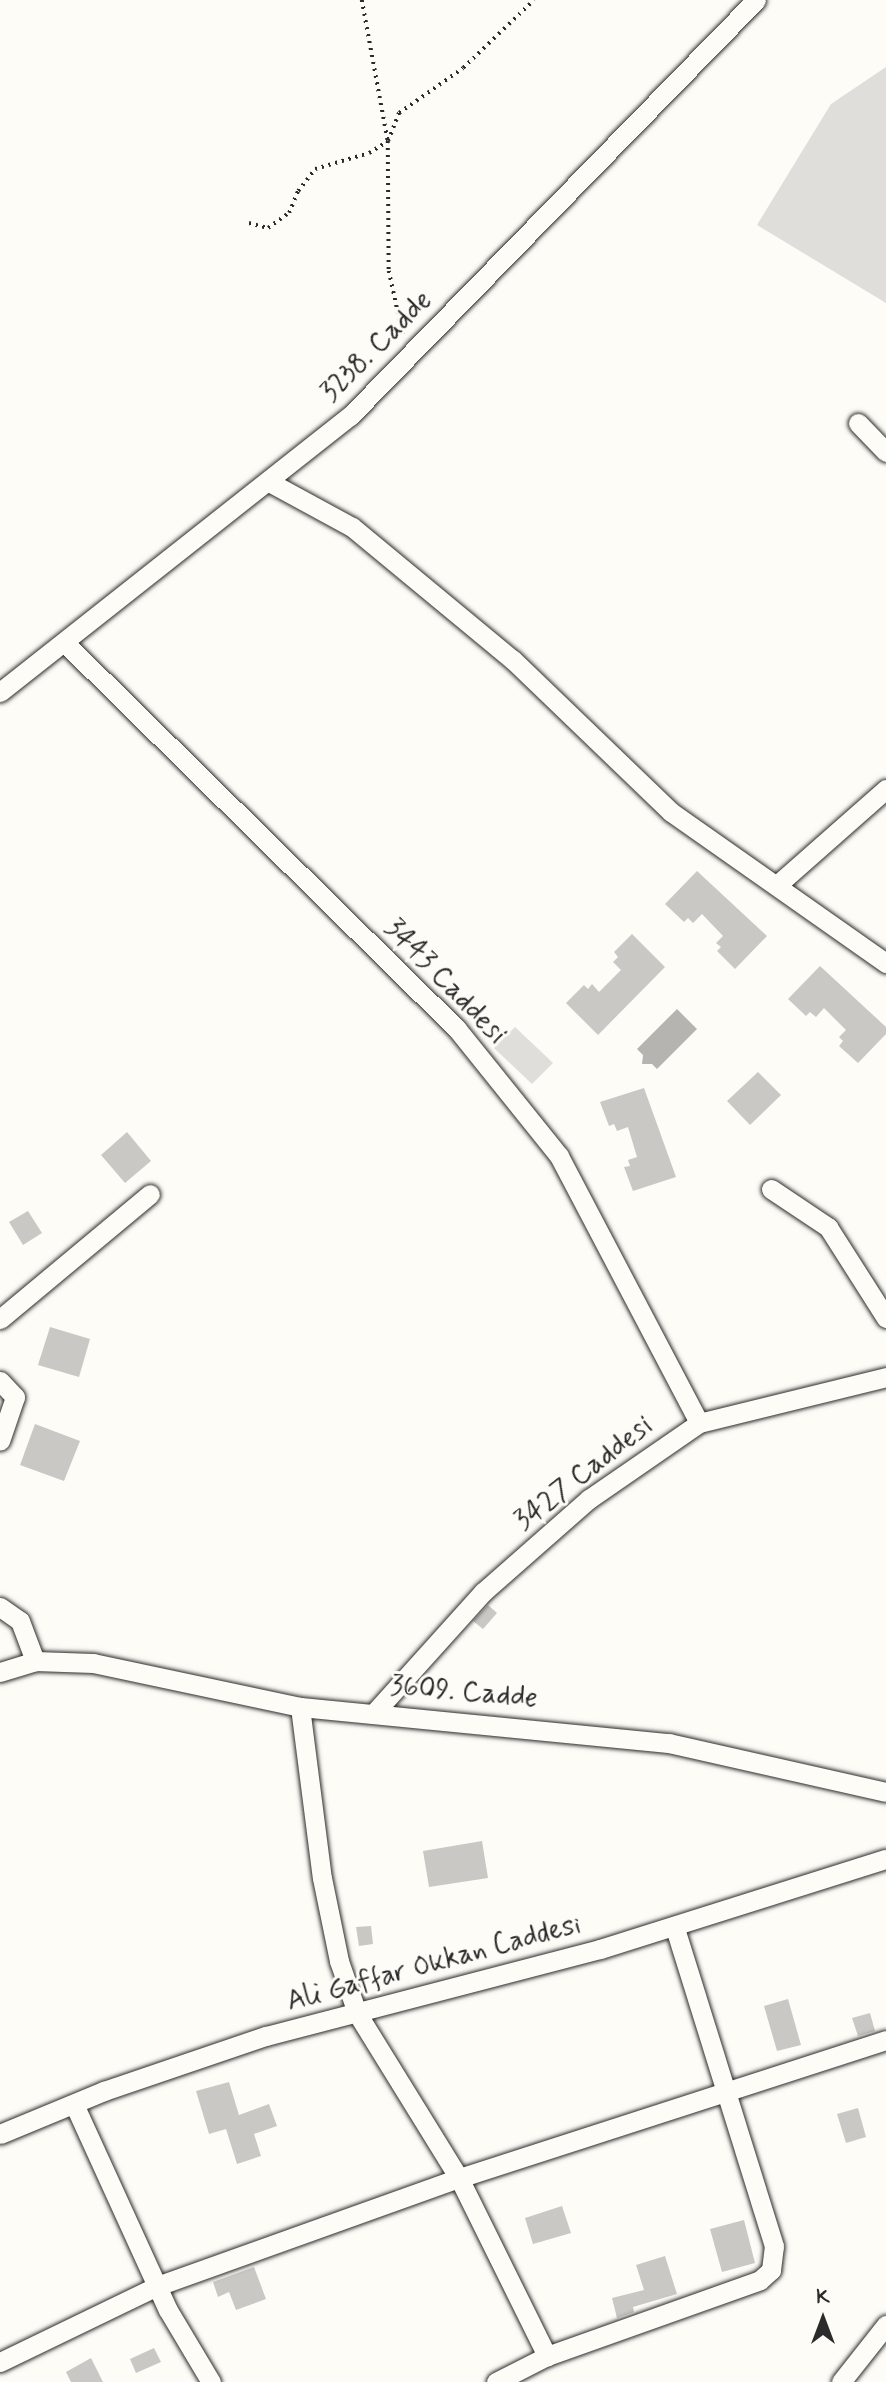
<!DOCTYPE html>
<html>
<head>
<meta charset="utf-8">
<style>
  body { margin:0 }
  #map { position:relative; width:886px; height:2382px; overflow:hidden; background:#fdfcf7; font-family:Mynerve,sans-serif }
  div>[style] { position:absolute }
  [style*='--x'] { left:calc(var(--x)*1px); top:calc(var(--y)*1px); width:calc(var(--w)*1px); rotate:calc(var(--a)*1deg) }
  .green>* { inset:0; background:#dfdeda }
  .water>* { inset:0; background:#b5b4b1 }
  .building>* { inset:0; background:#c9c8c4 }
  .path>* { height:3.5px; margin-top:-1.75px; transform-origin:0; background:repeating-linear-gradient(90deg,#2b2b2b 0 2px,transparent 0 7px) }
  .roads { filter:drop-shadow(0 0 2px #2b2b2b) drop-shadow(0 0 2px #2b2b2b) }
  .minor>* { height:19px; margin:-9.5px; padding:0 9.5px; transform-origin:9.5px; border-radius:9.5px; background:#fdfcf7 }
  span { translate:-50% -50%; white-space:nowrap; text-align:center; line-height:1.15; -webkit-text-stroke:6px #fdfcf7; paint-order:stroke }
  .street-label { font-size:28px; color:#2b2b2b }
  .north { position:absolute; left:788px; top:2284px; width:70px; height:70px; -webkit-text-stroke:5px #fdfcf7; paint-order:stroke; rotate:0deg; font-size:19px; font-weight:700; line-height:28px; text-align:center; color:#2b2b2b }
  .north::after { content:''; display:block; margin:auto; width:24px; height:32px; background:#2b2b2b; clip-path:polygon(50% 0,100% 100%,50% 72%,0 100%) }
</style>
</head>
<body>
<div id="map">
  <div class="green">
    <div style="clip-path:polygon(886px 67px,886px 303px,757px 225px,831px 104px)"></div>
    <div style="clip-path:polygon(515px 1027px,553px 1063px,532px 1084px,494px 1048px)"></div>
  </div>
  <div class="water">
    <div style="clip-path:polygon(677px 1009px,697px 1029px,657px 1069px,652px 1064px,642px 1064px,643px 1055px,637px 1049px)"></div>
  </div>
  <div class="building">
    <div style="clip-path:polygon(697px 871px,767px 936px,735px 969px,717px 951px,721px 947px,716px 943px,723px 936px,702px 914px,693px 923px,688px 918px,684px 922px,665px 904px)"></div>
    <div style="clip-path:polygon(632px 934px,665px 967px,598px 1035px,566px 1003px,584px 985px,588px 989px,592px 984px,599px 992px,621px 970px,613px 962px,618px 957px,614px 952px)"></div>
    <div style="clip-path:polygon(820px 966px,886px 1027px,886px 1034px,858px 1063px,839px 1046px,843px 1041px,839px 1037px,846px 1030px,824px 1008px,816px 1017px,810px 1012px,806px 1016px,788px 999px)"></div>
    <div style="clip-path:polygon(758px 1072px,781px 1095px,750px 1125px,727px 1101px)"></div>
    <div style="clip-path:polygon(644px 1088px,676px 1177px,633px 1191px,624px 1167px,630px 1166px,628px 1160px,637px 1157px,628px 1127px,617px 1131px,614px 1124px,609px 1126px,600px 1102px)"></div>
    <div style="clip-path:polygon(127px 1132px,151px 1161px,125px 1183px,101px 1155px)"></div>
    <div style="clip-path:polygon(28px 1211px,42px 1233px,23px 1245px,9px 1222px)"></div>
    <div style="clip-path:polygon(50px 1327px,90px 1339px,79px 1377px,38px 1365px)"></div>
    <div style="clip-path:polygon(35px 1424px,80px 1441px,64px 1481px,20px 1465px)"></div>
    <div style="clip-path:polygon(488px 1605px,497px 1613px,483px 1629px,473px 1621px)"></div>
    <div style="clip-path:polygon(482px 1841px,488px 1878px,429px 1887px,423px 1851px)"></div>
    <div style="clip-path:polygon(371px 1926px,373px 1944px,359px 1946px,356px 1927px)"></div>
    <div style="clip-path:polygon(788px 1999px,801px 2045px,777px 2051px,764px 2006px)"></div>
    <div style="clip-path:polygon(870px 2013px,875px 2031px,858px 2036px,852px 2018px)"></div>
    <div style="clip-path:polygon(229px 2082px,239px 2115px,269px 2104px,277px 2126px,254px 2134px,261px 2156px,237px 2164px,226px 2129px,209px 2134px,196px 2091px)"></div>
    <div style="clip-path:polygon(858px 2108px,866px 2137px,846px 2143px,837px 2114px)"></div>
    <div style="clip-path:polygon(562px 2206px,571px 2233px,533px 2244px,525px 2218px)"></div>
    <div style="clip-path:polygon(744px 2220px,755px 2263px,722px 2272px,710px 2229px)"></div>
    <div style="clip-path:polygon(665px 2256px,677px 2294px,633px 2307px,634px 2312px,617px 2318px,612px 2298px,644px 2290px,636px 2265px)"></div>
    <div style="clip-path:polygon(254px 2267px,266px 2299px,236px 2310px,229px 2292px,218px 2297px,213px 2282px)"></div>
    <div style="clip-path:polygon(154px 2348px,161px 2362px,136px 2373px,130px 2359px)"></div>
    <div style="clip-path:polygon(91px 2358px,103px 2382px,71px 2382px,66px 2372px)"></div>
  </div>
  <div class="path">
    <div style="--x:362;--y:0;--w:143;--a:79.6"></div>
    <div style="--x:388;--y:141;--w:130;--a:89.6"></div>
    <div style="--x:389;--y:271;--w:66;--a:77.7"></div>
    <div style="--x:249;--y:223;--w:20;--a:15"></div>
    <div style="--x:268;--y:228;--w:26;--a:-36"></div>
    <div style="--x:289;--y:213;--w:24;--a:-68"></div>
    <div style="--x:298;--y:191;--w:28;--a:-52"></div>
    <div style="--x:315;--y:169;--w:56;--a:-16.5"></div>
    <div style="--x:369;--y:153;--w:22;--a:-32"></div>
    <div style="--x:388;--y:141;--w:30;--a:-69"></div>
    <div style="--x:399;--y:113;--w:78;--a:-35.1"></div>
    <div style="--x:463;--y:68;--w:98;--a:-43.8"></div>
  </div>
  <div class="roads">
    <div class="minor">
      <div style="--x:858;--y:423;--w:40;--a:46"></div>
      <div style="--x:269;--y:482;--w:94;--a:28.5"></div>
      <div style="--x:352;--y:527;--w:209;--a:39.6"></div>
      <div style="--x:513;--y:660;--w:219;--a:43.9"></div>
      <div style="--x:671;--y:812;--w:263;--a:35.1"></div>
      <div style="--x:65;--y:643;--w:550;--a:44.56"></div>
      <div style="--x:457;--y:1029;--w:163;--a:51.2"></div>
      <div style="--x:559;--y:1156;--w:301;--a:62.3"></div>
      <div style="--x:0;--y:692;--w:446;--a:-38.3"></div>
      <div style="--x:350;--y:416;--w:581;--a:-45.7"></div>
      <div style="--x:777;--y:885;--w:145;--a:-41.4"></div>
      <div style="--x:771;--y:1189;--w:69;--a:33.7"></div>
      <div style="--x:828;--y:1227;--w:108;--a:57.5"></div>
      <div style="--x:0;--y:1319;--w:195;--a:-39.8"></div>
      <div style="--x:0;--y:1381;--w:22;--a:47"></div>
      <div style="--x:15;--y:1397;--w:46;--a:108.8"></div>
      <div style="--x:0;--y:1607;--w:24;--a:35"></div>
      <div style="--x:20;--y:1621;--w:43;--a:69.4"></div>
      <div style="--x:0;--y:1672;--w:37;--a:-17"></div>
      <div style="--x:35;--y:1661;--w:58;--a:2"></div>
      <div style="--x:93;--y:1663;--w:212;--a:12"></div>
      <div style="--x:300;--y:1707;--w:371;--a:5.6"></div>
      <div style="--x:669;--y:1743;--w:222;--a:12.7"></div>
      <div style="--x:300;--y:1707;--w:172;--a:82.7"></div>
      <div style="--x:322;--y:1878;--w:85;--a:78.4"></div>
      <div style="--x:339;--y:1961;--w:55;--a:70.9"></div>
      <div style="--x:357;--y:2013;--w:194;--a:58.3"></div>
      <div style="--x:459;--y:2178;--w:199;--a:63.7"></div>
      <div style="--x:374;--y:1713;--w:163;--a:-48"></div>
      <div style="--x:483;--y:1592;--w:141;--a:-41.3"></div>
      <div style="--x:589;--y:1499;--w:134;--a:-34.6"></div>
      <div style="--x:699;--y:1423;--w:193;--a:-13.8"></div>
      <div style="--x:74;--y:2104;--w:226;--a:65.5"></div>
      <div style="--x:168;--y:2310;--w:84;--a:59.2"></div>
      <div style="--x:0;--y:2134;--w:113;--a:-22.5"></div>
      <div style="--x:104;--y:2091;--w:171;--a:-18.8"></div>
      <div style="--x:266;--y:2036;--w:345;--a:-14.6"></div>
      <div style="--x:600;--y:1949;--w:300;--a:-17.5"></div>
      <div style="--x:0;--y:2362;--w:174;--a:-25.8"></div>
      <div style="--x:157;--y:2286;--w:321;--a:-19.7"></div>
      <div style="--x:459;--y:2178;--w:449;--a:-17.9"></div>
      <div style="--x:496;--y:2382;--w:57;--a:-27"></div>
      <div style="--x:547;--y:2356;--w:226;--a:-19.6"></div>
      <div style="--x:760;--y:2280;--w:15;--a:-42"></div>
      <div style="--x:771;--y:2270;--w:24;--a:-83"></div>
      <div style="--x:774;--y:2246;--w:333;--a:-107.3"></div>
      <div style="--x:841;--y:2382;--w:73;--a:-51.7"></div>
    </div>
  </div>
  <div class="street-label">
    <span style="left:377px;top:347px;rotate:-45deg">3238. Cadde</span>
    <span style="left:445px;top:982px;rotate:46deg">3443 Caddesi</span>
    <span style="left:584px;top:1474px;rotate:-38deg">3427 Caddesi</span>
    <span style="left:464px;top:1693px;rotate:5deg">3609. Cadde</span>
    <span style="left:434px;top:1964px;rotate:-15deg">Ali Gaffar Okkan Caddesi</span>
  </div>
  <div class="north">K</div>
</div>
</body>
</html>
